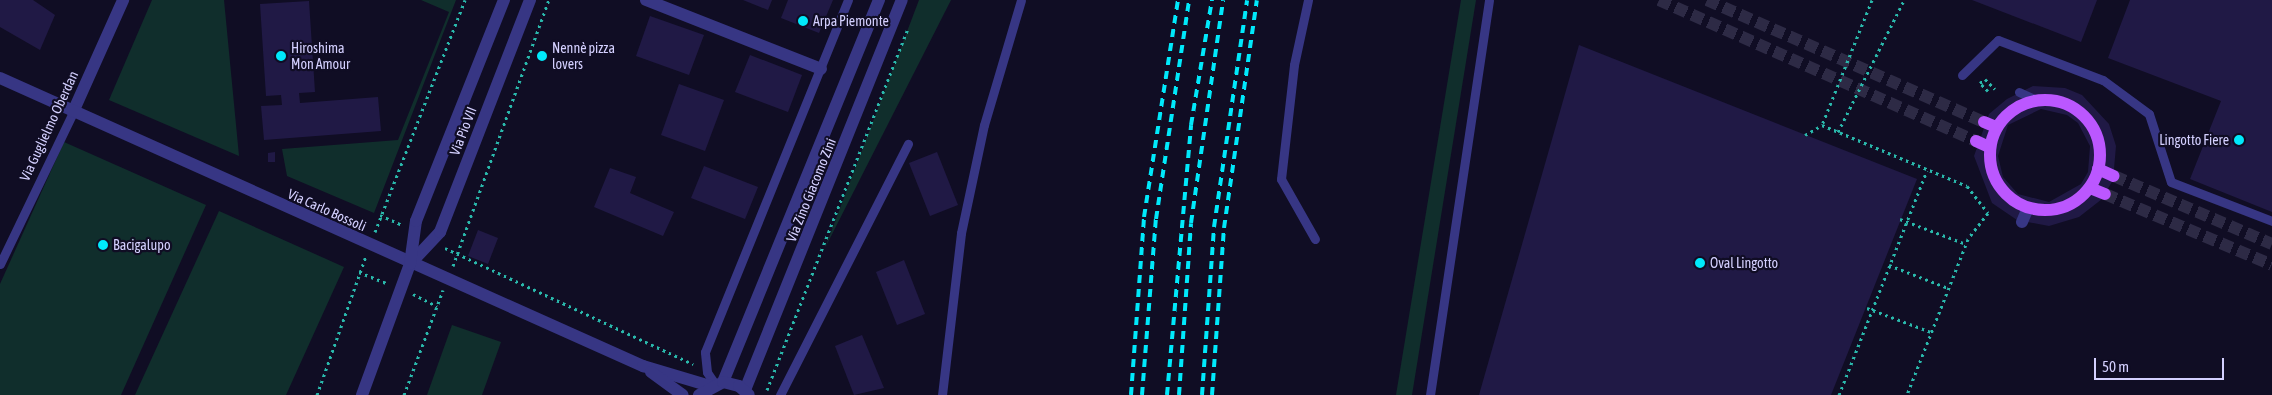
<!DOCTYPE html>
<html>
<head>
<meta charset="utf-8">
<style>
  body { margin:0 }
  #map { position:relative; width:2272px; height:395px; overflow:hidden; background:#100d24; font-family:"Asap Condensed",sans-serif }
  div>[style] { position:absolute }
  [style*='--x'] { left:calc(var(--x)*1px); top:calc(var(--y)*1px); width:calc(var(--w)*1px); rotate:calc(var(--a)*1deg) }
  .green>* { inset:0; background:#102e2c }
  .building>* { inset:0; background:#201945 }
  .primary-tunnel>* { height:12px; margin-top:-6px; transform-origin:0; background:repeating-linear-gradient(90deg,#2d2a45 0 12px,transparent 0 18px) }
  .path>* { height:3px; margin-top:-1.5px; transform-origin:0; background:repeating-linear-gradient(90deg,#2ab9ac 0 2.5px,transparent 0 6.5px) }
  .service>* { height:9px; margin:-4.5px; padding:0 4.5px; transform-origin:4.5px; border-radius:4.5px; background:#373684 }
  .pedestrian>* { height:12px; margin:-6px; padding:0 6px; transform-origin:6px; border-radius:6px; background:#373684 }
  .minor>* { height:12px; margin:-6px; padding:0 6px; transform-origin:6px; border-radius:6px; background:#373684 }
  .tertiary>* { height:12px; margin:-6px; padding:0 6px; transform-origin:6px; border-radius:6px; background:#373684 }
  .primary>* { height:12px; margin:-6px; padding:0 6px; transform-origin:6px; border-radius:6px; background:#bb57ff }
  .primary>.ring { margin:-6px; padding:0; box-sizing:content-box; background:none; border:12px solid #bb57ff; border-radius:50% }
  .rail>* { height:4px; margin-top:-2px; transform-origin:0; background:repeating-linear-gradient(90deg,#00e9fb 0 8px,transparent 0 14px) }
  .dots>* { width:14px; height:14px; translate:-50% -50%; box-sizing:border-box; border:2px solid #100d24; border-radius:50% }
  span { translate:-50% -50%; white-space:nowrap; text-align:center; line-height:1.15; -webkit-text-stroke:4.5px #100d24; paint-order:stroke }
  .poi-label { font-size:14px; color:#d4d0ff }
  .left { translate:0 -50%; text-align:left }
  .right { translate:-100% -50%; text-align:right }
  .street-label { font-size:14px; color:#d4d0ff }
  .scale { position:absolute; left:2094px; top:358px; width:130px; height:22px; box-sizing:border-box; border:2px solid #d4d0ff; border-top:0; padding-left:6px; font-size:15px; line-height:18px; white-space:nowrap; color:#d4d0ff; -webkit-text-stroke:4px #100d24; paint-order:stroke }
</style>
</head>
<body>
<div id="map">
  <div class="green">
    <div style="clip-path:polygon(152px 0,224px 0,239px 156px,109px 100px)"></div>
    <div style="clip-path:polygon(421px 0,456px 0,374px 213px,287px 176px,282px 149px,398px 140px,449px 12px)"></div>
    <div style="clip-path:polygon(919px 0,951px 0,825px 248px)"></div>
    <div style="clip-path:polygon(1461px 0,1476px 0,1412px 395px,1396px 395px)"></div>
    <div style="clip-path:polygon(64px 142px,206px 205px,121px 395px,0 395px,0 284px)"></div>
    <div style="clip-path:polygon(219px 211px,344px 267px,286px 395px,135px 395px)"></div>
    <div style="clip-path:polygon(452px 325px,501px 342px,482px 395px,427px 395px)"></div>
  </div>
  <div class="building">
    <div style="clip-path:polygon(0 0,33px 0,55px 15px,40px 50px,0 27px)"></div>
    <div style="clip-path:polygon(743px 0,772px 0,768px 10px)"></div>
    <div style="clip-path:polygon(788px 0,833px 0,819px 33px,781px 18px)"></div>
    <div style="clip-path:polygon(1972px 0,2097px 0,2081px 42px)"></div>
    <div style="clip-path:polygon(2130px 0,2272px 0,2272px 212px,2190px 179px,2221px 101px,2108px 58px)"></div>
    <div style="clip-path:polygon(309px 1px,315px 92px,299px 93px,300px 103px,378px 97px,381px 131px,264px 140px,261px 106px,282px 105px,281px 95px,266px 96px,260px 4px)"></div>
    <div style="clip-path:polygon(650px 16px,704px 35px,689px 75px,636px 56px)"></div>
    <div style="clip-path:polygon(1579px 45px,1917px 179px,1831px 395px,1479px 395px)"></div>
    <div style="clip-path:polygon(750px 55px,802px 75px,788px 112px,735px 92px)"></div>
    <div style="clip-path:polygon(679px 84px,724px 100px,705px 151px,661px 135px)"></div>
    <div style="clip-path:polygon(evenodd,2033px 86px,2065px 88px,2082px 95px,2109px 124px,2116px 146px,2113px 180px,2102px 199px,2079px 217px,2049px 226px,2017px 220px,1992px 203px,1974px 156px,1989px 114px,2007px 99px,2033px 86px,2041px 109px,2067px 115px,2078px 123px,2090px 146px,2088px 172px,2081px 184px,2049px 202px,2018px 194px,2003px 177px,1998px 156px,2008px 125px,2041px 109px)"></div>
    <div style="clip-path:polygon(275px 152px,275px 162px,268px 162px,268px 153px)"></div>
    <div style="clip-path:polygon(937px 152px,958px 205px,930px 216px,909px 163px)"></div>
    <div style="clip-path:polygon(704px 166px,758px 187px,745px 219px,691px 198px)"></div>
    <div style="clip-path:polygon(610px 168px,636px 177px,630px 193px,674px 212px,663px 236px,594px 207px)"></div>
    <div style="clip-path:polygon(478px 230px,498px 238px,488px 264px,468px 256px)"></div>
    <div style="clip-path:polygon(904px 260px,925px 314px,897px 325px,876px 272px)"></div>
    <div style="clip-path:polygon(862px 335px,884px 388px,854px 395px,835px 346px)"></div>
  </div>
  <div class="primary-tunnel">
    <div style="--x:1659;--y:0;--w:347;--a:24"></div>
    <div style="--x:1707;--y:0;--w:303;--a:23.8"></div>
    <div style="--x:2114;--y:176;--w:172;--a:23.3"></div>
    <div style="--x:2105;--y:194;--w:181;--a:23"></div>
  </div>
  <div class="path">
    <div style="--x:1872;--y:0;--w:135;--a:111.8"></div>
    <div style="--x:1822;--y:125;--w:157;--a:22.8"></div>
    <div style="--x:1967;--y:186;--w:34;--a:52"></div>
    <div style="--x:1988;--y:213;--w:33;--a:128"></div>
    <div style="--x:1968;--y:239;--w:168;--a:111.4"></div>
    <div style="--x:1988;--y:91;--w:11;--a:-135"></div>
    <div style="--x:1980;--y:83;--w:6;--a:-39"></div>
    <div style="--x:1985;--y:79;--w:14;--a:45"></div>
    <div style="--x:1838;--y:132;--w:148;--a:-63.4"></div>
    <div style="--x:1805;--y:135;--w:20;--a:-30"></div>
    <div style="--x:380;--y:215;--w:24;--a:24"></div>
    <div style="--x:1900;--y:219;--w:71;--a:20.7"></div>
    <div style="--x:375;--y:232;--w:249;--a:-68.8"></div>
    <div style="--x:445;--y:248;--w:274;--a:25.1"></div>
    <div style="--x:1889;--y:265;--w:63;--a:21.3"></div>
    <div style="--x:453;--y:266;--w:283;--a:-70.2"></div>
    <div style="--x:359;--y:272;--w:32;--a:22"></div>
    <div style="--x:413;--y:294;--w:27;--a:27"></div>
    <div style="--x:1867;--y:308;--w:68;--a:20.6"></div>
    <div style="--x:767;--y:390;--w:388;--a:-68.7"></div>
    <div style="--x:317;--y:395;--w:147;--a:-70.6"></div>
    <div style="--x:404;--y:395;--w:112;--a:-69.6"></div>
    <div style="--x:1839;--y:395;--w:241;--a:-68.6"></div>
  </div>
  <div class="service">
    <div style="--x:1308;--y:0;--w:66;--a:102.2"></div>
    <div style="--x:1294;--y:65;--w:115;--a:96.5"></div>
    <div style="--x:1281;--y:179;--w:69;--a:60.5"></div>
    <div style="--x:1962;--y:75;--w:50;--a:-44.2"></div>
    <div style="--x:1998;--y:40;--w:112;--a:20.9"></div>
    <div style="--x:2103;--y:80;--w:57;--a:36.5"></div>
    <div style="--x:2149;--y:114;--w:71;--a:72.1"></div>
    <div style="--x:2171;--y:182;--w:108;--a:21.1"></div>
    <div style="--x:2019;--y:92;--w:19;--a:25"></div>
    <div style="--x:0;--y:264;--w:169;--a:-64.3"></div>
    <div style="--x:715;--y:384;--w:14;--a:-124"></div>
    <div style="--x:707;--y:372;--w:20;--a:-96"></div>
    <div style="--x:705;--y:352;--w:380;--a:-67.9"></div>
    <div style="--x:780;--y:395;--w:282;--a:-63"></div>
    <div style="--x:942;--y:395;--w:163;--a:-83.3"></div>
    <div style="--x:961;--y:233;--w:110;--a:-78"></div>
    <div style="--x:984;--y:125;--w:130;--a:-73.5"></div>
    <div style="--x:1430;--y:395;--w:399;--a:-81.5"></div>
  </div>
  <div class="pedestrian">
    <div style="--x:646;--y:0;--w:188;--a:21.5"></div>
  </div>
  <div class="minor">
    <div style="--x:73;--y:112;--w:123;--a:-65.9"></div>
  </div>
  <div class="tertiary">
    <div style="--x:0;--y:78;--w:705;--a:24.13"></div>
    <div style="--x:643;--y:366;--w:70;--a:16.6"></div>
    <div style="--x:2022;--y:222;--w:15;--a:-67"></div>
    <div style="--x:410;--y:264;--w:44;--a:-46.8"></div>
    <div style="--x:440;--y:232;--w:249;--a:-68.8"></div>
    <div style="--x:651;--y:372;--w:39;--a:36"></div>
    <div style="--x:723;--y:382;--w:413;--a:-67.8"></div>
    <div style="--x:745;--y:390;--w:420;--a:-68.1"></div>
    <div style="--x:362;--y:395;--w:140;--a:-69.9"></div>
    <div style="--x:410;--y:264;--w:43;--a:-82.1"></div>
    <div style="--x:416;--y:221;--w:238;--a:-68.3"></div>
    <div style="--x:699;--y:395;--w:27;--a:-28"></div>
    <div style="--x:723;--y:382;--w:16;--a:14"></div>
    <div style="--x:739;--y:386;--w:13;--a:42"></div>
  </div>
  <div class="primary">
    <div class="ring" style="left:1990px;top:100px;width:98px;height:98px"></div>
    <div style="--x:1984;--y:122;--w:13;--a:23"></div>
    <div style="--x:1976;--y:141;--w:14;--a:25"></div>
    <div style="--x:2098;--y:169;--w:17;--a:24"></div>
    <div style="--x:2090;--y:188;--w:16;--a:22"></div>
  </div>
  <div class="rail">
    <div style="--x:1131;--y:395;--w:178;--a:-85.8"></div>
    <div style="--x:1144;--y:217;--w:220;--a:-81.1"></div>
    <div style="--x:1142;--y:395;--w:177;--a:-85.5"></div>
    <div style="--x:1156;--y:219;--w:221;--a:-81.4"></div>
    <div style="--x:1167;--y:395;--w:271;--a:-84.9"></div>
    <div style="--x:1191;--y:125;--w:127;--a:-80.5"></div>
    <div style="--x:1179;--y:395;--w:172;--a:-86"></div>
    <div style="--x:1191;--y:223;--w:225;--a:-81.8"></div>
    <div style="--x:1202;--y:395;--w:168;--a:-85.9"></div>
    <div style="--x:1214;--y:227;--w:229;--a:-81.7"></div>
    <div style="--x:1212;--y:395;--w:167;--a:-85.9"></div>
    <div style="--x:1224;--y:228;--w:230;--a:-81.8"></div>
  </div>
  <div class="dots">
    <div style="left:803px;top:21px;background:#00e9fb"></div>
    <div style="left:281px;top:56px;background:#00e9fb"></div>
    <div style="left:542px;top:56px;background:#00e9fb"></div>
    <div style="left:2239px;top:140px;background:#00e9fb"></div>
    <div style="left:103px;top:245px;background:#00e9fb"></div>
    <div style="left:1700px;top:263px;background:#00e9fb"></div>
  </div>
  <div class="poi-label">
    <span class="left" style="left:813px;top:21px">Arpa Piemonte</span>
    <span class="left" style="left:291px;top:56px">Hiroshima<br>Mon Amour</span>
    <span class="left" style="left:552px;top:56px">Nennè pizza<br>lovers</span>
    <span class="right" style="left:2229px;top:140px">Lingotto Fiere</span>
    <span class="left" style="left:113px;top:245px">Bacigalupo</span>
    <span class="left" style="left:1710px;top:263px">Oval Lingotto</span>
  </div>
  <div class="street-label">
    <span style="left:49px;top:126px;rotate:-65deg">Via Guglielmo Oberdan</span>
    <span style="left:463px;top:131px;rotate:-69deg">Via Pio VII</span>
    <span style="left:811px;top:190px;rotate:-68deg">Via Zino Giacomo Zini</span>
    <span style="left:327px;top:210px;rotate:24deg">Via Carlo Bossoli</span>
  </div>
  <div class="scale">50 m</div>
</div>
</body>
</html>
